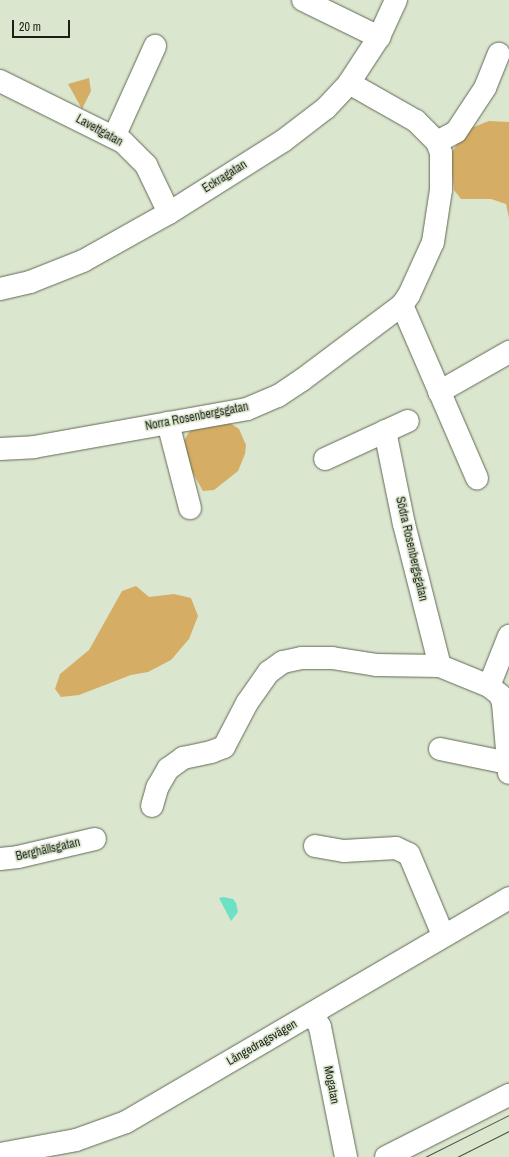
<!DOCTYPE html>
<html>
<head>
<meta charset="utf-8">
<style>
  body { margin:0 }
  #map { position:relative; width:509px; height:1157px; overflow:hidden; background:#dbe6ce; font-family:"Archivo Narrow",sans-serif }
  div>[style] { position:absolute }
  [style*='--x'] { left:calc(var(--x)*1px); top:calc(var(--y)*1px); width:calc(var(--w)*1px); rotate:calc(var(--a)*1deg) }
  .green>* { inset:0; background:#d6ad65 }
  .water>* { inset:0; background:#6ce1c3 }
  .roads { filter:drop-shadow(0 0 1px #616a56) drop-shadow(0 0 1px #616a56) }
  .minor>* { height:22px; margin:-11px; padding:0 11px; transform-origin:11px; border-radius:11px; background:#fff }
  .tram>* { height:1px; margin:-0.5px; padding:0 0.5px; transform-origin:0.5px; border-radius:0.5px; background:#4d5246 }
  span { translate:-50% -50%; white-space:nowrap; text-align:center; line-height:1.15; -webkit-text-stroke:3px #dbe6ce; paint-order:stroke }
  .street-label { font-size:12px; color:#1b1f16 }
  .scale { position:absolute; left:12px; top:20px; width:58px; height:18px; box-sizing:border-box; border:2px solid #1b1f16; border-top:0; padding-left:5px; font-size:12px; line-height:14px; white-space:nowrap; color:#1b1f16; -webkit-text-stroke:3px #dbe6ce; paint-order:stroke }
</style>
</head>
<body>
<div id="map">
  <div class="green">
    <div style="clip-path:polygon(89px 78px,91px 91px,82px 109px,68px 84px)"></div>
    <div style="clip-path:polygon(489px 121px,509px 122px,509px 218px,506px 204px,491px 199px,461px 199px,454px 190px,450px 155px,463px 135px,471px 128px)"></div>
    <div style="clip-path:polygon(220px 423px,230px 423px,239px 429px,246px 445px,245px 454px,238px 471px,214px 490px,203px 491px,189px 466px,184px 441px,189px 432px,197px 427px)"></div>
    <div style="clip-path:polygon(136px 586px,149px 597px,174px 594px,191px 598px,198px 616px,189px 639px,171px 660px,148px 672px,131px 675px,79px 695px,61px 697px,55px 689px,60px 674px,89px 650px,122px 591px)"></div>
  </div>
  <div class="water">
    <div style="clip-path:polygon(223px 897px,233px 899px,236px 903px,238px 912px,231px 921px,219px 898px)"></div>
  </div>
  <div class="roads">
    <div class="minor">
      <div style="--x:303;--y:0;--w:85;--a:26"></div>
      <div style="--x:0;--y:81;--w:137;--a:26.4"></div>
      <div style="--x:123;--y:142;--w:33;--a:45"></div>
      <div style="--x:146;--y:165;--w:53;--a:64.4"></div>
      <div style="--x:114;--y:137;--w:100;--a:-65.7"></div>
      <div style="--x:437;--y:142;--w:21;--a:-28"></div>
      <div style="--x:456;--y:132;--w:53;--a:-56.6"></div>
      <div style="--x:485;--y:88;--w:37;--a:-68"></div>
      <div style="--x:0;--y:289;--w:31;--a:-13"></div>
      <div style="--x:30;--y:282;--w:57;--a:-21.6"></div>
      <div style="--x:83;--y:261;--w:98;--a:-29.2"></div>
      <div style="--x:169;--y:213;--w:135;--a:-32.3"></div>
      <div style="--x:283;--y:141;--w:54;--a:-37.5"></div>
      <div style="--x:326;--y:108;--w:34;--a:-47"></div>
      <div style="--x:349;--y:83;--w:55;--a:-56.9"></div>
      <div style="--x:379;--y:37;--w:41;--a:-65.3"></div>
      <div style="--x:402;--y:305;--w:189;--a:66.6"></div>
      <div style="--x:439;--y:392;--w:81;--a:-29.7"></div>
      <div style="--x:168;--y:423;--w:88;--a:75.5"></div>
      <div style="--x:385;--y:431;--w:95;--a:78.5"></div>
      <div style="--x:404;--y:524;--w:146;--a:75.8"></div>
      <div style="--x:0;--y:449;--w:34;--a:-3"></div>
      <div style="--x:34;--y:447;--w:216;--a:-10.1"></div>
      <div style="--x:247;--y:409;--w:34;--a:-23"></div>
      <div style="--x:278;--y:396;--w:29;--a:-34"></div>
      <div style="--x:302;--y:380;--w:125;--a:-36.9"></div>
      <div style="--x:402;--y:305;--w:12;--a:-55"></div>
      <div style="--x:409;--y:295;--w:58;--a:-65.6"></div>
      <div style="--x:433;--y:242;--w:53;--a:-81.3"></div>
      <div style="--x:441;--y:190;--w:37;--a:-90"></div>
      <div style="--x:441;--y:153;--w:12;--a:-110"></div>
      <div style="--x:437;--y:142;--w:30;--a:-135"></div>
      <div style="--x:416;--y:121;--w:77;--a:-150.4"></div>
      <div style="--x:325;--y:459;--w:91;--a:-24.6"></div>
      <div style="--x:489;--y:686;--w:54;--a:-68.2"></div>
      <div style="--x:440;--y:749;--w:69;--a:11.6"></div>
      <div style="--x:152;--y:806;--w:19;--a:-74"></div>
      <div style="--x:157;--y:788;--w:22;--a:-60"></div>
      <div style="--x:168;--y:769;--w:19;--a:-36"></div>
      <div style="--x:183;--y:758;--w:29;--a:-12"></div>
      <div style="--x:211;--y:752;--w:14;--a:-21"></div>
      <div style="--x:224;--y:747;--w:50;--a:-62.4"></div>
      <div style="--x:247;--y:703;--w:38;--a:-55"></div>
      <div style="--x:269;--y:672;--w:17;--a:-36"></div>
      <div style="--x:283;--y:662;--w:19;--a:-12"></div>
      <div style="--x:302;--y:658;--w:30;--a:0"></div>
      <div style="--x:332;--y:658;--w:46;--a:8.8"></div>
      <div style="--x:377;--y:665;--w:63;--a:0.9"></div>
      <div style="--x:440;--y:666;--w:53;--a:22.2"></div>
      <div style="--x:489;--y:686;--w:14;--a:39"></div>
      <div style="--x:500;--y:695;--w:9;--a:69"></div>
      <div style="--x:503;--y:703;--w:70;--a:85.1"></div>
      <div style="--x:315;--y:846;--w:29;--a:10"></div>
      <div style="--x:344;--y:851;--w:52;--a:-3.3"></div>
      <div style="--x:396;--y:848;--w:14;--a:25"></div>
      <div style="--x:409;--y:854;--w:88;--a:67.2"></div>
      <div style="--x:0;--y:859;--w:18;--a:-6"></div>
      <div style="--x:18;--y:857;--w:79;--a:-13.2"></div>
      <div style="--x:313;--y:1014;--w:15;--a:62"></div>
      <div style="--x:320;--y:1027;--w:133;--a:78.7"></div>
      <div style="--x:0;--y:1154;--w:77;--a:-10.4"></div>
      <div style="--x:76;--y:1140;--w:53;--a:-19.8"></div>
      <div style="--x:126;--y:1122;--w:444;--a:-30.3"></div>
      <div style="--x:386;--y:1157;--w:138;--a:-26.8"></div>
    </div>
  </div>
  <div class="tram">
    <div style="--x:425;--y:1157;--w:94;--a:-26.6"></div>
    <div style="--x:457;--y:1157;--w:58;--a:-26.6"></div>
  </div>
  <div class="street-label">
    <span style="left:99px;top:131px;rotate:29deg">Lavettgatan</span>
    <span style="left:225px;top:177px;rotate:-32deg">Eckragatan</span>
    <span style="left:197px;top:417px;rotate:-11deg">Norra Rosenbergsgatan</span>
    <span style="left:411px;top:549px;rotate:77deg">Södra Rosenbergsgatan</span>
    <span style="left:48px;top:850px;rotate:-13deg">Berghällsgatan</span>
    <span style="left:262px;top:1043px;rotate:-30deg">Långedragsvägen</span>
    <span style="left:331px;top:1085px;rotate:79deg">Mogatan</span>
  </div>
  <div class="scale">20 m</div>
</div>
</body>
</html>
